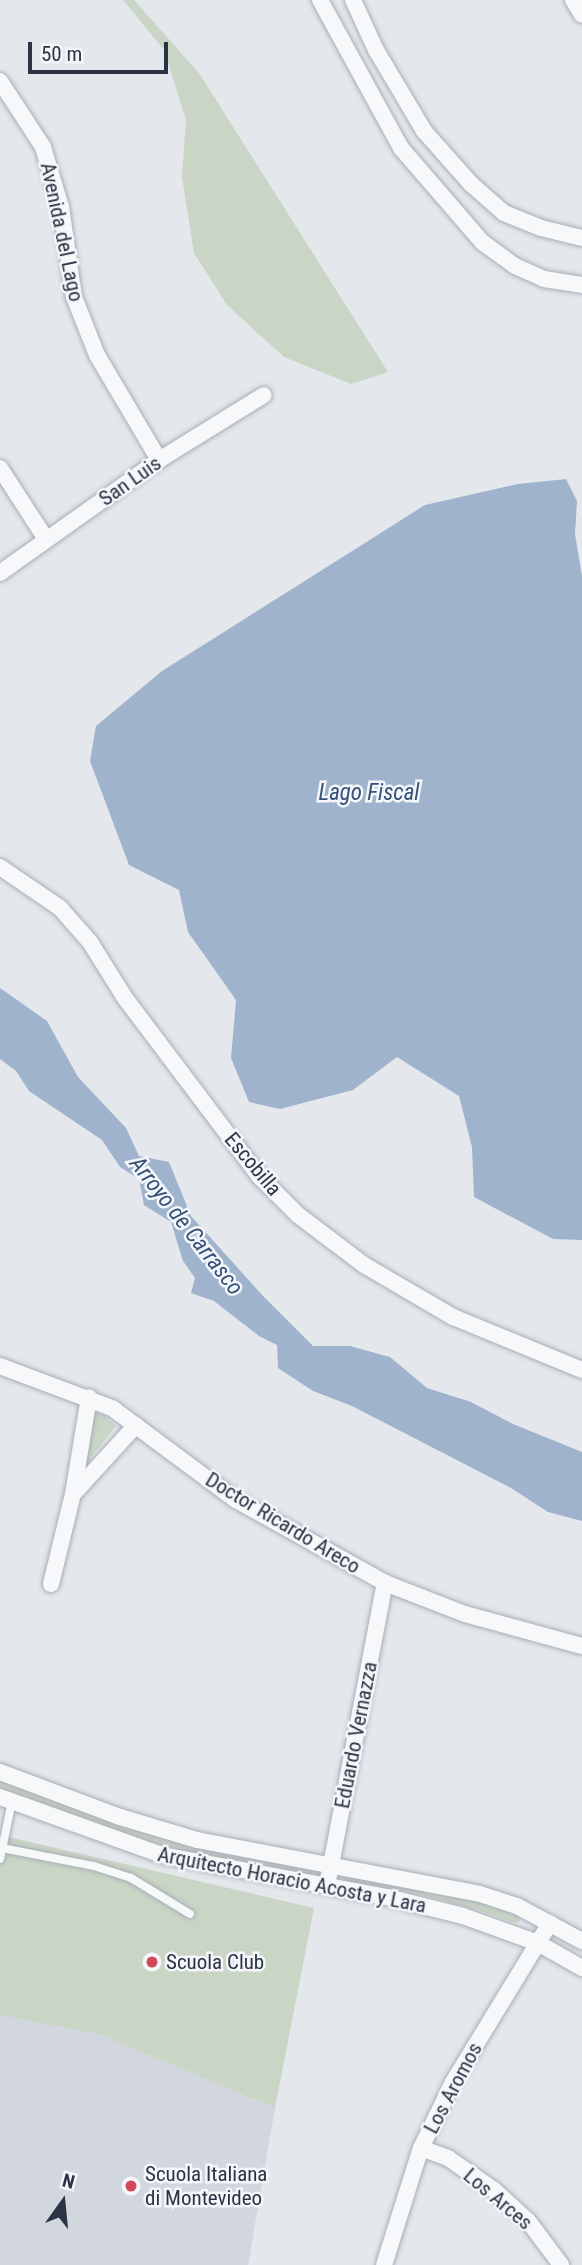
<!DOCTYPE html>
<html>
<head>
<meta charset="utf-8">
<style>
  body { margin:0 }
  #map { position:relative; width:582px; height:2265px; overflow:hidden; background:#e4e7ec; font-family:"Roboto Condensed",sans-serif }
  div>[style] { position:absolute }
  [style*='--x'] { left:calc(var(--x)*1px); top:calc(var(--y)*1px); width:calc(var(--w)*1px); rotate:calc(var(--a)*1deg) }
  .built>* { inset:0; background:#d2d6de }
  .green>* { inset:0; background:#c9d6c5 }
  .water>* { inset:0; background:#9fb4cc }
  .roads { filter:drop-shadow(0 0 2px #a9aeb7) drop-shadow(0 0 2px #a9aeb7) }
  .lane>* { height:8px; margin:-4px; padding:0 4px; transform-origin:4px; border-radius:4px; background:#f7f8fa }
  .street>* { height:16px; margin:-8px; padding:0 8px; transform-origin:8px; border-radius:8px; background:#f7f8fa }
  .dots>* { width:19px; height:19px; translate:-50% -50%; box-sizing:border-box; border:4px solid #f4f6f9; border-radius:50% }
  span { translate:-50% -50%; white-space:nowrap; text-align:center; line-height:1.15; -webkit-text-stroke:5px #f4f6f9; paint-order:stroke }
  .street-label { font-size:21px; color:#2b3445 }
  .poi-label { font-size:21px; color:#2b3445 }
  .left { translate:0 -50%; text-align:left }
  .water-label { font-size:23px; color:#34527a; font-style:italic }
  .north { position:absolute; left:28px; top:2167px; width:70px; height:70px; -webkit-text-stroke:5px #f4f6f9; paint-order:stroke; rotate:15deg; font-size:19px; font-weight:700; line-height:28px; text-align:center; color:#2b3445 }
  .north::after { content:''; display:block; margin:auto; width:24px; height:32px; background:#2b3445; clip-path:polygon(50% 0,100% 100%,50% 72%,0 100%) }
  .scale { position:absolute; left:28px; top:42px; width:140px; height:32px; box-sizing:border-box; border:4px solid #2b3445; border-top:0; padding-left:9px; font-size:21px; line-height:24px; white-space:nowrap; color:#2b3445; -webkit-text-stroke:5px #f4f6f9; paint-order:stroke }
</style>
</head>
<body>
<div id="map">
  <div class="built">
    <div style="clip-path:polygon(0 2015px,101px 2035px,275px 2108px,248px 2265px,0 2265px)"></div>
  </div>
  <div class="green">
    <div style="clip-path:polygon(123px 0,134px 0,199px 73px,388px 372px,351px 384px,284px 357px,227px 305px,194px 253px,182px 177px,186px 120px,164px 50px)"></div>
    <div style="clip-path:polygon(93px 1412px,105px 1416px,116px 1426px,84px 1466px)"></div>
    <div style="clip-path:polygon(0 1778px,320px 1869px,320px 1877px,210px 1857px,145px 1841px,0 1788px)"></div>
    <div style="clip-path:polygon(0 1835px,314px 1908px,275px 2108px,101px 2035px,0 2015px)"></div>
    <div style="clip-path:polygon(344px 1876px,480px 1901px,518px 1916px,520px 1921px,515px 1923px,481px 1911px,408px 1891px,346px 1881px)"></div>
  </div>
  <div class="water">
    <div style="clip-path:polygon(566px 479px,577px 501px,575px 534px,582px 576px,582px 1240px,553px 1239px,474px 1197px,472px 1147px,459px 1096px,397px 1057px,353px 1090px,280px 1109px,249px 1102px,231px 1058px,236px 1000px,188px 932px,179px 890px,129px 865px,90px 761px,96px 726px,162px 671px,425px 505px,518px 484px)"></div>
    <div style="clip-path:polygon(0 988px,47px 1021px,78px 1077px,126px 1128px,139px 1156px,169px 1162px,191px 1216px,263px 1296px,313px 1346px,350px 1346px,390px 1357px,427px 1388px,471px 1402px,513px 1424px,582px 1452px,582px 1521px,548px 1512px,511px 1488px,352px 1406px,313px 1391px,278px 1368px,277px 1345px,259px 1336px,214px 1301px,191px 1293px,195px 1278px,183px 1261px,171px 1222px,144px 1205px,139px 1179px,120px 1167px,102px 1140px,29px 1091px,16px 1071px,0 1059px)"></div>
  </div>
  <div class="roads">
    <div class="lane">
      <div style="--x:2;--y:1848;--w:94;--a:11.1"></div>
      <div style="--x:94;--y:1866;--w:39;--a:18"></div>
      <div style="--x:131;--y:1878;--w:69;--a:31.4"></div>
      <div style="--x:0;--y:1859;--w:59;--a:-78.3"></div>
    </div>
    <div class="street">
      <div style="--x:320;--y:0;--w:169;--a:61.3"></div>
      <div style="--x:401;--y:148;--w:124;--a:49.2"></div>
      <div style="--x:482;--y:242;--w:41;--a:36"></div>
      <div style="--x:515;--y:266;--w:32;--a:24"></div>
      <div style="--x:544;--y:279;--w:38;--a:9"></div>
      <div style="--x:353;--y:0;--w:55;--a:65.3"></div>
      <div style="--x:376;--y:50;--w:94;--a:59.3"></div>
      <div style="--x:424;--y:131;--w:71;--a:48.4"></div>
      <div style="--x:471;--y:184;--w:44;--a:41.3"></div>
      <div style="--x:504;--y:213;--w:40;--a:22"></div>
      <div style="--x:541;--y:228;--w:42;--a:13.7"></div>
      <div style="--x:573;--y:0;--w:17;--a:59"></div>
      <div style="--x:0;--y:81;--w:79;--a:56.9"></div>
      <div style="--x:43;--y:147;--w:63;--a:73.3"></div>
      <div style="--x:61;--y:207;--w:91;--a:81.8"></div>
      <div style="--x:74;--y:297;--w:62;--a:68.4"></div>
      <div style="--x:97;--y:355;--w:122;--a:59.4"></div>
      <div style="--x:0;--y:468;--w:85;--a:57.1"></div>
      <div style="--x:0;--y:573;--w:195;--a:-35.4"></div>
      <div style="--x:159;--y:460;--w:123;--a:-31.8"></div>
      <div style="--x:0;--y:867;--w:73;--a:34.3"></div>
      <div style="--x:60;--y:908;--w:45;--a:48.6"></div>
      <div style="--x:90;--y:942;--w:66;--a:58"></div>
      <div style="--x:125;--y:998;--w:223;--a:53"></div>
      <div style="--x:259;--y:1176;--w:55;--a:45"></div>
      <div style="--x:298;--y:1215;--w:83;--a:37.1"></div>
      <div style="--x:364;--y:1265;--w:103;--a:30.3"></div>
      <div style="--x:453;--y:1317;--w:139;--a:22.3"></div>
      <div style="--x:0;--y:1366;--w:120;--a:20.6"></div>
      <div style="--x:112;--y:1408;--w:154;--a:36.6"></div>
      <div style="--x:236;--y:1500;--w:171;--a:29.1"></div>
      <div style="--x:385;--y:1583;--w:86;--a:21.2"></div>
      <div style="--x:465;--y:1614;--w:121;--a:15.3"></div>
      <div style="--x:74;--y:1493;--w:92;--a:-47.6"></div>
      <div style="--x:51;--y:1584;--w:93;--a:-76.3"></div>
      <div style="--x:73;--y:1494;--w:98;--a:-80.6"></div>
      <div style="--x:0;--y:1772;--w:128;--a:20.6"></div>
      <div style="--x:120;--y:1817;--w:80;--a:16.6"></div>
      <div style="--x:197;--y:1840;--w:288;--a:10.8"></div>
      <div style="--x:480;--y:1894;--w:39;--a:18"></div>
      <div style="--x:517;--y:1906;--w:74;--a:28.3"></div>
      <div style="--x:0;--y:1797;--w:172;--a:19.7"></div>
      <div style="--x:162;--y:1855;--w:229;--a:10.6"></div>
      <div style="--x:387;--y:1897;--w:78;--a:14"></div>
      <div style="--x:463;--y:1916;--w:80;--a:19.8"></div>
      <div style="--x:538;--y:1943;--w:51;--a:29.6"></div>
      <div style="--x:327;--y:1886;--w:309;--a:-79.2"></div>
      <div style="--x:421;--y:2148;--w:29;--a:20"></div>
      <div style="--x:448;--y:2158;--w:56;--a:34.8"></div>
      <div style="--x:494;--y:2190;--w:47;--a:42.4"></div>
      <div style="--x:529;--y:2222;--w:54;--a:53.3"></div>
      <div style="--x:384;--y:2265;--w:123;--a:-72.5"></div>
      <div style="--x:421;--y:2148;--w:73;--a:-64.1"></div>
      <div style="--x:453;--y:2082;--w:186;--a:-58.6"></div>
    </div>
  </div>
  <div class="dots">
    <div style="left:152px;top:1962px;background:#d1495b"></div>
    <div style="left:131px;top:2186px;background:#d1495b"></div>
  </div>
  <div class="street-label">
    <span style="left:62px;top:232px;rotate:78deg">Avenida del Lago</span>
    <span style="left:130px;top:481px;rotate:-35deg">San Luis</span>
    <span style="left:253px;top:1164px;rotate:50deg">Escobilla</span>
    <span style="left:283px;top:1523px;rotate:31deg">Doctor Ricardo Areco</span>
    <span style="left:356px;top:1735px;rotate:-79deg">Eduardo Vernazza</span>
    <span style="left:292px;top:1880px;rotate:11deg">Arquitecto Horacio Acosta y Lara</span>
    <span style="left:453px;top:2088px;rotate:-62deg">Los Aromos</span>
    <span style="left:498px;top:2199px;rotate:40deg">Los Arces</span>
  </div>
  <div class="poi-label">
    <span class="left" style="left:166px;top:1962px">Scuola Club</span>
    <span class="left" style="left:145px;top:2186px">Scuola Italiana<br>di Montevideo</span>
  </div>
  <div class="water-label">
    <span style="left:369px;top:793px">Lago Fiscal</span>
    <span style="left:186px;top:1226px;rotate:52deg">Arroyo de Carrasco</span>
  </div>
  <div class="north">N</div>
  <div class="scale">50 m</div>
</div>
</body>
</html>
